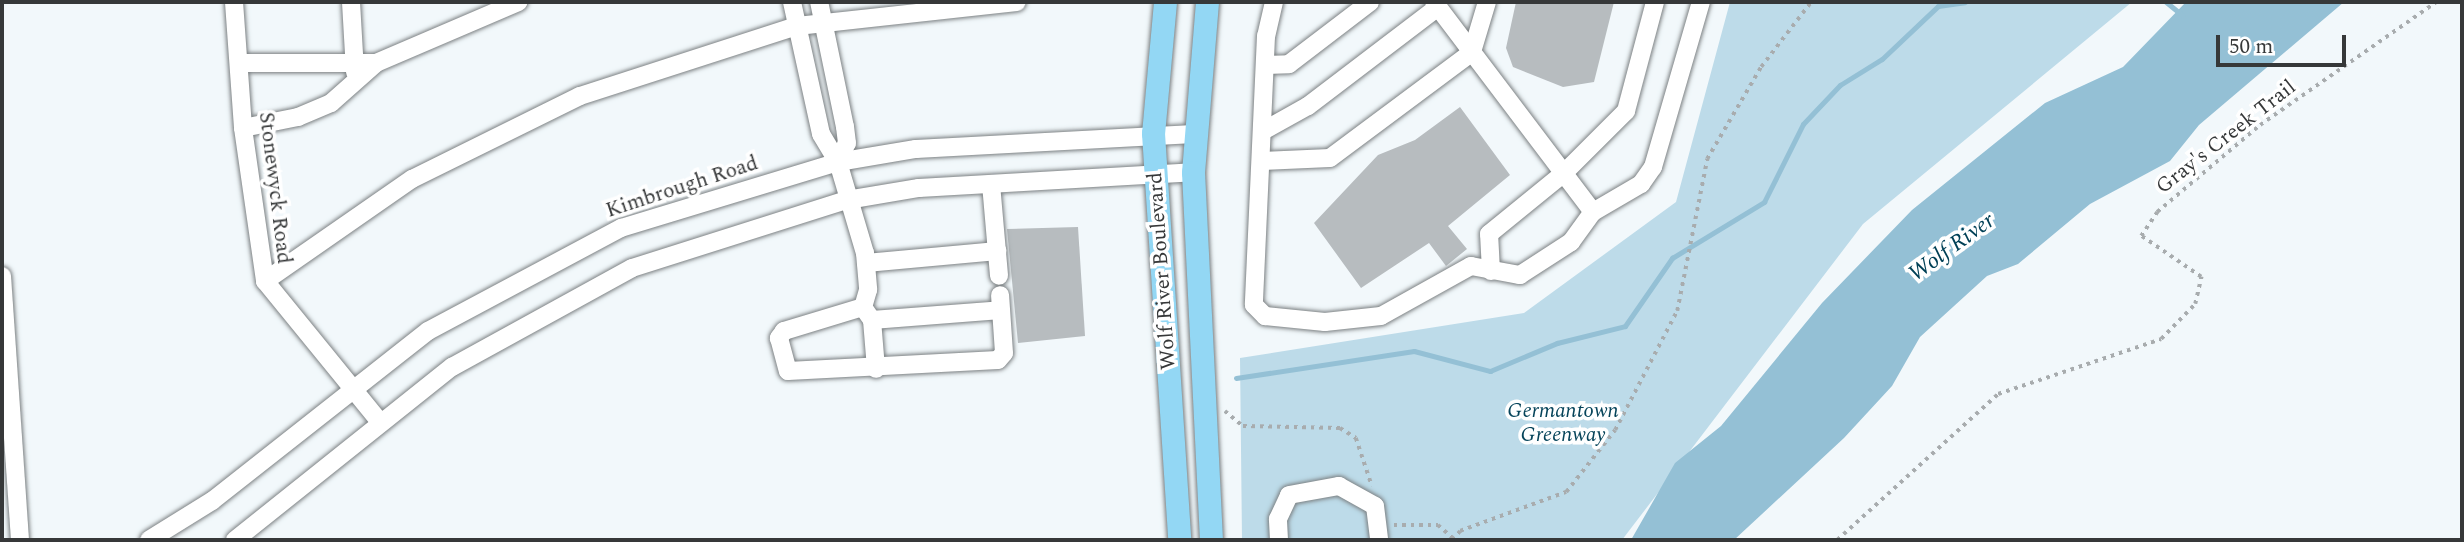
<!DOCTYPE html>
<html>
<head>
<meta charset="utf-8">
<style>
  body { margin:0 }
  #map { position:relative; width:2464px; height:542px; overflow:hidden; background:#f2f8fb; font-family:Spectral,serif }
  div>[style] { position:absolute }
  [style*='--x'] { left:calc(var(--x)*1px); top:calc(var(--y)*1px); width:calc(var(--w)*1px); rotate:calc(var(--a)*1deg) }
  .green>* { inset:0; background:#bddbe9 }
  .water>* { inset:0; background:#94c0d5 }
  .stream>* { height:5px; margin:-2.5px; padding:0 2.5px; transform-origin:2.5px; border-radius:2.5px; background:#94c0d5 }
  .building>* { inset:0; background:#b7bcbf }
  .path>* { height:3.5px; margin-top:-1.75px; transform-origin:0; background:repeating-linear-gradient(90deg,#a8acae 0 3.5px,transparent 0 8.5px) }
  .roads { filter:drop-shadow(0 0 2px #7c8183) drop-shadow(0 0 2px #7c8183) }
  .minor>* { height:18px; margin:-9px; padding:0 9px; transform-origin:9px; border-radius:9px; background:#fff }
  .major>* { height:23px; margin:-11.5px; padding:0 11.5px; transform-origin:11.5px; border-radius:11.5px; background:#93d7f4 }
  span { translate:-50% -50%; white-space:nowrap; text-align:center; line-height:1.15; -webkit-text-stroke:7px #fff; paint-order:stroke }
  .street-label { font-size:21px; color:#363839 }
  .park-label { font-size:21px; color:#06445a; font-style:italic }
  .water-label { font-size:23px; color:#004056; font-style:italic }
  .frame { position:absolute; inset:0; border:4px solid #363839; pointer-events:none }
  .scale { position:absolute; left:2216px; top:35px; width:130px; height:32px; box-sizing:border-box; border:4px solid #363839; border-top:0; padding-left:9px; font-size:21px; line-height:24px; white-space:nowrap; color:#363839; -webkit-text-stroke:5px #fff; paint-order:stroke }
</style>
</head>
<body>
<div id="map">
  <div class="green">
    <div style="clip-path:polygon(1730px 2px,2132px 2px,1863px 224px,1622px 540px,1242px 540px,1240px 358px,1524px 313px,1676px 202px)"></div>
  </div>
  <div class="water">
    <div style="clip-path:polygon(2186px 2px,2344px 2px,2199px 125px,2170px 161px,2090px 204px,2018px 264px,1987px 276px,1920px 337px,1892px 386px,1844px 438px,1734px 540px,1631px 540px,1675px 463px,1721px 426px,1822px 303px,1912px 210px,2045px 103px,2123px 67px)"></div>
  </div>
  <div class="stream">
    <div style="--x:2166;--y:2;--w:21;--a:39"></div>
    <div style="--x:1236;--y:378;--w:180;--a:-8.6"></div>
    <div style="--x:1414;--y:351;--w:79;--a:14.7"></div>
    <div style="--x:1490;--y:371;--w:73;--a:-22.7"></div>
    <div style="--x:1557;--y:343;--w:70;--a:-14"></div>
    <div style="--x:1625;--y:326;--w:83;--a:-55.3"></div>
    <div style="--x:1672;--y:258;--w:108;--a:-31.3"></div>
    <div style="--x:1764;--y:202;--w:87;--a:-63.4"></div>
    <div style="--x:1803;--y:124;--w:54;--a:-46.5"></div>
    <div style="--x:1840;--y:85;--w:49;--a:-31.8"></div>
    <div style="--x:1882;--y:59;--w:77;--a:-43.4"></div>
    <div style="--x:1938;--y:6;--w:27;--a:-8"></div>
  </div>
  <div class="building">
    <div style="clip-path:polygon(1516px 2px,1614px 2px,1594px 82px,1563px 87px,1513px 67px,1506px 48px)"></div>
    <div style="clip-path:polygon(1460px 107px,1510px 175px,1448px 226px,1467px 249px,1446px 266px,1429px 243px,1361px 288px,1314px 223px,1378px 155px,1415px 140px)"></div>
    <div style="clip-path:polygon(1078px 227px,1085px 336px,1018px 343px,1007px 229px)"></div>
  </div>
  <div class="path">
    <div style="--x:1225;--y:411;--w:23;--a:40"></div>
    <div style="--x:1243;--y:426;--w:97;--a:1.2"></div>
    <div style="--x:1340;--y:428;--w:19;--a:32"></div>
    <div style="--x:1356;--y:438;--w:51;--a:71.6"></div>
    <div style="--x:1394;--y:525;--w:44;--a:0"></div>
    <div style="--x:1438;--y:525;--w:21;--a:41"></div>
    <div style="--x:1452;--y:540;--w:12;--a:-48"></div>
    <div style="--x:1460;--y:531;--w:113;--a:-20.2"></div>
    <div style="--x:1566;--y:492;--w:79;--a:-51.7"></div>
    <div style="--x:1615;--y:430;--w:134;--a:-62.5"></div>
    <div style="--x:1677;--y:311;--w:155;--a:-78.8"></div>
    <div style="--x:1707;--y:159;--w:107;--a:-59.6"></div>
    <div style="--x:1761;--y:67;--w:82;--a:-52.4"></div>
    <div style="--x:1837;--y:540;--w:217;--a:-42.2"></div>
    <div style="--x:1998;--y:394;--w:172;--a:-18.6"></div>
    <div style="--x:2161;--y:339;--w:49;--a:-45.8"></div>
    <div style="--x:2195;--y:304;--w:28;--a:-77"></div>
    <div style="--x:2201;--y:277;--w:73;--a:-145.7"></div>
    <div style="--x:2141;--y:236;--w:29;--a:-56"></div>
    <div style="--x:2157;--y:212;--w:135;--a:-40.2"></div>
    <div style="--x:2260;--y:125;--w:215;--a:-34.9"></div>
  </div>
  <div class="roads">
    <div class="minor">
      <div style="--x:234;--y:2;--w:126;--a:85.9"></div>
      <div style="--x:243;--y:128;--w:155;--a:81.8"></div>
      <div style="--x:265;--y:281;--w:183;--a:50.8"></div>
      <div style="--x:351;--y:2;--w:70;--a:86.7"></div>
      <div style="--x:792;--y:2;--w:135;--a:77.6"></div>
      <div style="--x:821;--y:134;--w:33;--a:59"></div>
      <div style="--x:838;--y:162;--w:21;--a:-65"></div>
      <div style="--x:847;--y:143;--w:16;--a:-97"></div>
      <div style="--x:845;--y:127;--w:128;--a:-101.7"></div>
      <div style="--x:1274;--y:2;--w:35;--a:103"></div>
      <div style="--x:1266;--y:36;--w:269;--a:92.6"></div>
      <div style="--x:1254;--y:305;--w:16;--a:45"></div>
      <div style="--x:1265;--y:316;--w:60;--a:5.7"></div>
      <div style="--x:1325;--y:322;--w:56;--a:-6.1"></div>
      <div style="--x:1381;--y:316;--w:103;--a:-29.1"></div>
      <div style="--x:1471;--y:266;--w:50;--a:10.4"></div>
      <div style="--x:1520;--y:275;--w:61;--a:-32.9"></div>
      <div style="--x:1571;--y:242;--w:37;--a:-54"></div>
      <div style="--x:1593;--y:212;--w:263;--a:-127.1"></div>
      <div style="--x:239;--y:63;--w:137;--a:0"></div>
      <div style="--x:1265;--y:65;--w:24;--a:-2"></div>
      <div style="--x:1289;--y:64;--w:102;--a:-37.4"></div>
      <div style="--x:243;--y:128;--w:56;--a:-11.3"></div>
      <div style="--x:298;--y:117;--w:36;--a:-23"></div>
      <div style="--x:331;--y:103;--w:60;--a:-41.6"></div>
      <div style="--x:376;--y:63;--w:155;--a:-23.2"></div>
      <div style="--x:1263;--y:131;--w:51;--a:-29.1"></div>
      <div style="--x:1308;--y:106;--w:163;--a:-37.3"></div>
      <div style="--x:1262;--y:161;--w:68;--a:-2.5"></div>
      <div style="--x:1330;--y:158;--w:177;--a:-36.7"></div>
      <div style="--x:1472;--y:52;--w:52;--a:-73.3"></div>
      <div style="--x:838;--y:162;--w:95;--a:73.5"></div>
      <div style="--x:865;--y:253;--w:37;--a:85"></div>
      <div style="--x:868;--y:290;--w:18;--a:106"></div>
      <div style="--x:863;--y:307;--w:83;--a:163.1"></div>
      <div style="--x:784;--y:331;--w:9;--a:126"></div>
      <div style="--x:779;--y:338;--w:34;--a:75"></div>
      <div style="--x:788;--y:371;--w:210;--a:-3"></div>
      <div style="--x:998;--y:360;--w:9;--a:-49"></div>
      <div style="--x:1004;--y:353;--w:58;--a:-93.9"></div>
      <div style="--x:991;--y:184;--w:92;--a:85"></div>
      <div style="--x:1593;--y:212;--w:56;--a:-30.3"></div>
      <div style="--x:1641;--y:184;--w:21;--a:-55"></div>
      <div style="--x:1653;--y:167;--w:172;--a:-73.8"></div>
      <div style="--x:866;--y:263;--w:132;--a:-5.2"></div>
      <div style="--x:1491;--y:271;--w:37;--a:-93"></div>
      <div style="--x:1489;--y:234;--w:97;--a:-39.1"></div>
      <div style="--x:1564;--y:173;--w:88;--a:-45"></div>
      <div style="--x:1626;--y:111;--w:113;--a:-75.1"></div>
      <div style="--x:2;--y:276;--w:265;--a:86.1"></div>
      <div style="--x:265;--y:281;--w:179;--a:-34.8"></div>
      <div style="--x:412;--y:179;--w:187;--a:-26.3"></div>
      <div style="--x:580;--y:96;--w:228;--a:-17.9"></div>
      <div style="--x:797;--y:26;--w:221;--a:-6.2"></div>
      <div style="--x:865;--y:310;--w:12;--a:55"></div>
      <div style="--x:872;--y:320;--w:49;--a:85.3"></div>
      <div style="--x:872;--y:320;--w:129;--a:-4.4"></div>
      <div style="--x:149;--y:540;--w:74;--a:-31.8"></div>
      <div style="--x:212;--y:501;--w:275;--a:-38.2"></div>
      <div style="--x:428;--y:331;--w:219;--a:-28.1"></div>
      <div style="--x:621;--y:228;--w:227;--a:-16.9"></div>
      <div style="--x:838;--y:162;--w:79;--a:-9.5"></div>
      <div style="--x:916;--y:149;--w:278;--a:-3.1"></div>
      <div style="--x:235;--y:540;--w:278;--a:-38.6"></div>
      <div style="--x:452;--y:367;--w:205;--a:-28.8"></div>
      <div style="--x:632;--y:268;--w:225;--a:-17.6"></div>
      <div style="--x:847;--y:200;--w:73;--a:-9.5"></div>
      <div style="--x:919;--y:188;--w:274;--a:-3.3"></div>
      <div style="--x:1279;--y:540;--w:21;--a:-93"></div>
      <div style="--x:1278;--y:519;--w:26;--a:-65"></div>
      <div style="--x:1289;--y:495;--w:51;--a:-10.2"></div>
      <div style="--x:1339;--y:486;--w:41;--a:29.1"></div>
      <div style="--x:1375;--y:506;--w:34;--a:83"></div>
    </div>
    <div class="major">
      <div style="--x:1165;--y:2;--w:132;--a:95.2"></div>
      <div style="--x:1153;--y:133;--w:408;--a:86.3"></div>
      <div style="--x:1207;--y:2;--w:171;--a:94.7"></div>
      <div style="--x:1193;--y:172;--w:368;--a:87.2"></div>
    </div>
  </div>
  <div class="street-label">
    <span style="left:2226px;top:137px;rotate:-38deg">Gray's Creek Trail</span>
    <span style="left:682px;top:187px;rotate:-18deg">Kimbrough Road</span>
    <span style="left:275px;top:188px;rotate:83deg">Stonewyck Road</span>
    <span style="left:1162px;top:271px;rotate:-94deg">Wolf River Boulevard</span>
  </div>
  <div class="park-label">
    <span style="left:1563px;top:423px">Germantown<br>Greenway</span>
  </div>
  <div class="water-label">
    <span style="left:1952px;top:248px;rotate:-36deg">Wolf River</span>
  </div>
  <div class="frame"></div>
  <div class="scale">50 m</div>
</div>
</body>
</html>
